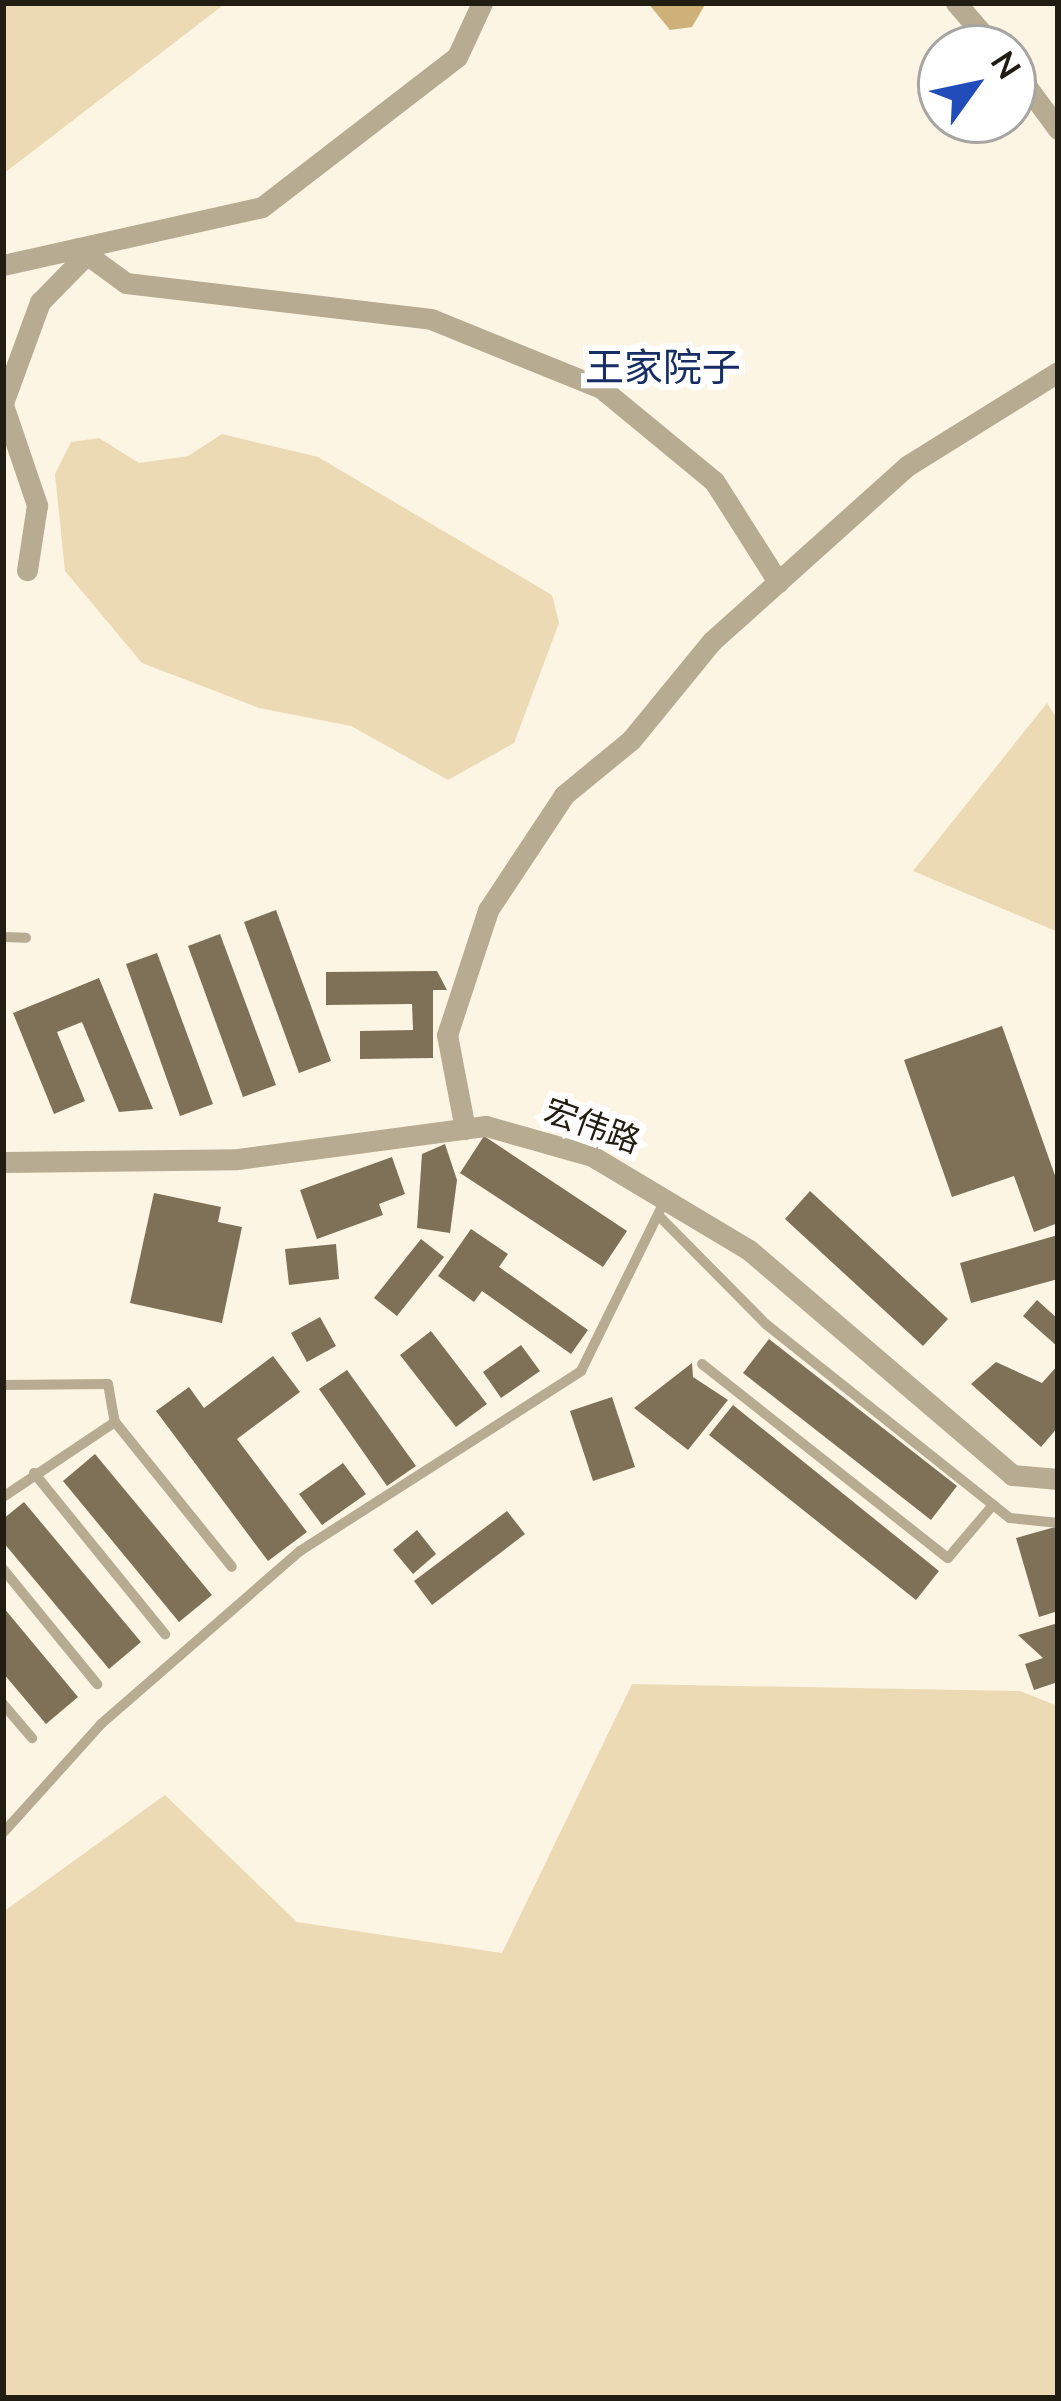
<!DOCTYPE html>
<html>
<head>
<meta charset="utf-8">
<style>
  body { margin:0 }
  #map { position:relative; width:1061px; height:2401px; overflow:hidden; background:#fdf5e3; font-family:"Nunito Sans","Noto Sans SC",sans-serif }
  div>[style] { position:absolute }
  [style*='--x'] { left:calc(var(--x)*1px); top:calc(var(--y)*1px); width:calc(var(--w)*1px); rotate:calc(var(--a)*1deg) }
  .green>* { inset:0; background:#ecdab5 }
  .water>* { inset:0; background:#cdb178 }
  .building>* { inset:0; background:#7e7157 }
  .service>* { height:10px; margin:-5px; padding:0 5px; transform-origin:5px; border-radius:5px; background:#b7ab92 }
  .minor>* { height:21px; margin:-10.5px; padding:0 10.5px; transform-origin:10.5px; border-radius:10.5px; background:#b7ab92 }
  span { translate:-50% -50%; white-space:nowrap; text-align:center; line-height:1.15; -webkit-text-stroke:12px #fff; paint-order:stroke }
  .street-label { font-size:33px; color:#221d13 }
  .quarter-label { font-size:39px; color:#162e64 }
  .frame { position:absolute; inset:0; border:6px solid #221d13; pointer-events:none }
  .north { position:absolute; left:917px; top:24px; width:120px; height:120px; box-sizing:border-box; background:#fff; border:3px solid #a7a5a1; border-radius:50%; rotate:57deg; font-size:33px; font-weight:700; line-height:48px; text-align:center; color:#221d13 }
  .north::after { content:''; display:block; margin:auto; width:42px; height:54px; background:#214cba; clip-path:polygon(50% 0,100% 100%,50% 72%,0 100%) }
</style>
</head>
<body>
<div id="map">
  <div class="green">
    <div style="clip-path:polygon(3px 3px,226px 3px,3px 174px)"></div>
    <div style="clip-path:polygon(222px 434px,318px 457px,552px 595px,559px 623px,514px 743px,448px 780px,351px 726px,259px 708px,142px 663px,65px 571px,55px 474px,71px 442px,99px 438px,139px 463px,188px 456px)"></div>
    <div style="clip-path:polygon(1047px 703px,1058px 720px,1058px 932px,913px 871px)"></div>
    <div style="clip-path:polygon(632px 1684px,1020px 1691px,1058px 1706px,1058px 2398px,3px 2398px,3px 1912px,165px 1795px,297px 1922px,502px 1953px)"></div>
  </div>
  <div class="water">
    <div style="clip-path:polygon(648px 3px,706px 3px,692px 27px,670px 30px)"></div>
  </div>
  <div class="building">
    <div style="clip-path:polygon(276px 910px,331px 1061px,299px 1073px,244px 922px)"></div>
    <div style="clip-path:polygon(220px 934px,276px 1085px,243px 1097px,188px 946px)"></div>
    <div style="clip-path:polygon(157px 953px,213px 1104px,180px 1116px,126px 964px)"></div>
    <div style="clip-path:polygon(437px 971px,447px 990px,433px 990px,433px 1058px,360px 1059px,360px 1031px,413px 1030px,412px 1004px,326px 1005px,326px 972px)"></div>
    <div style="clip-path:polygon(99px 978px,153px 1109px,119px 1112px,82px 1022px,57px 1032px,85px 1101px,54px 1114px,13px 1013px)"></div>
    <div style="clip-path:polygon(1002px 1026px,1058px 1184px,1058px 1223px,1034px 1232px,1014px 1176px,952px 1197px,904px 1060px)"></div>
    <div style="clip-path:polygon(484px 1136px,627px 1231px,603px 1267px,460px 1173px)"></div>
    <div style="clip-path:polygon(445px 1144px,457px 1180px,450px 1233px,417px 1228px,422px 1154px)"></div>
    <div style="clip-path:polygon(392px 1157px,405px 1194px,379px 1204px,383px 1215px,317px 1239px,300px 1190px)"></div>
    <div style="clip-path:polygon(810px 1191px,948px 1319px,923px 1346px,785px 1219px)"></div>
    <div style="clip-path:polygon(154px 1193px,221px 1207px,218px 1222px,242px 1227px,222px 1323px,130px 1303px)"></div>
    <div style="clip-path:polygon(471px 1229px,508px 1254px,499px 1267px,588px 1330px,571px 1354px,482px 1291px,474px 1302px,438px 1276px)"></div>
    <div style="clip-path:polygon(1058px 1235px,1058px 1279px,971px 1303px,960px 1263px)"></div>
    <div style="clip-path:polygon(421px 1239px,444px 1257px,397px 1316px,374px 1298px)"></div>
    <div style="clip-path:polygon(336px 1244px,339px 1279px,289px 1285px,285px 1249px)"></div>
    <div style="clip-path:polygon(1037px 1300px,1058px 1319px,1058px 1347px,1023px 1316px)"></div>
    <div style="clip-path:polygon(320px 1317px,336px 1346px,307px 1362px,291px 1333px)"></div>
    <div style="clip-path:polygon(431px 1331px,487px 1404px,456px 1427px,400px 1355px)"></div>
    <div style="clip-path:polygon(769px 1339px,957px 1486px,931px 1520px,743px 1373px)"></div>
    <div style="clip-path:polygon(521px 1345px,540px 1371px,501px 1398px,483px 1372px)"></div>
    <div style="clip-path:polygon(273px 1356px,300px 1392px,237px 1439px,307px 1532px,268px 1561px,156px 1411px,189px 1387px,204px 1408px)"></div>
    <div style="clip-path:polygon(996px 1362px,1042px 1383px,1058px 1365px,1058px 1427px,1041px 1447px,971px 1384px)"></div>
    <div style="clip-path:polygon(692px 1363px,693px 1377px,728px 1400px,688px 1450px,634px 1408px)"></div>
    <div style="clip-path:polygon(347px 1370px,416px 1466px,387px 1486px,319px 1389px)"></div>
    <div style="clip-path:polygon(612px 1397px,635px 1467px,593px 1481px,570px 1411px)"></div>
    <div style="clip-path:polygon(733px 1405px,939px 1571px,916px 1600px,709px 1435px)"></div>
    <div style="clip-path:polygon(95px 1454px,212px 1595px,179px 1622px,63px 1481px)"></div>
    <div style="clip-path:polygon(343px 1463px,366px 1494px,322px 1525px,299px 1494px)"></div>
    <div style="clip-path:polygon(24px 1502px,141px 1642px,109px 1669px,3px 1542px,3px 1519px)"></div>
    <div style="clip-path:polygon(507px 1511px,525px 1534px,432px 1605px,414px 1581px)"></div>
    <div style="clip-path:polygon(1055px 1527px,1058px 1611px,1039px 1617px,1016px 1538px)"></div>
    <div style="clip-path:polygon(417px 1530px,436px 1554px,413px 1574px,393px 1550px)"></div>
    <div style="clip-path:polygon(3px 1607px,78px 1697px,46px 1724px,3px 1673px)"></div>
    <div style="clip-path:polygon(1058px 1623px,1058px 1682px,1034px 1690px,1025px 1664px,1043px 1658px,1018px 1635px)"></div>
  </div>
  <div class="service">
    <div style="--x:3;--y:937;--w:23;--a:2"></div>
    <div style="--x:658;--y:1215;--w:155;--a:45.3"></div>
    <div style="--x:767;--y:1325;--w:310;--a:38.5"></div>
    <div style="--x:1010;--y:1518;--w:48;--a:5.9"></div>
    <div style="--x:702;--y:1364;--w:313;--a:38.3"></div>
    <div style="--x:948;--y:1558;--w:70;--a:-49.7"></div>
    <div style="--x:3;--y:1385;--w:105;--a:-0.5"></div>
    <div style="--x:108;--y:1384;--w:39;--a:80"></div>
    <div style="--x:115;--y:1422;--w:186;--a:51.1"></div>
    <div style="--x:34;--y:1473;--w:208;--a:50.9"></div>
    <div style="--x:3;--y:1497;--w:135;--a:-33.8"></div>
    <div style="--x:3;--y:1569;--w:149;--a:50.7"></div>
    <div style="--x:3;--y:1704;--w:45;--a:49.5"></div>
    <div style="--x:3;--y:1833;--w:147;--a:-48"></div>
    <div style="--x:101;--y:1724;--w:264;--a:-41"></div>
    <div style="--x:300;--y:1551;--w:334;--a:-32.6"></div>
    <div style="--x:581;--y:1371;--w:195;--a:-63.8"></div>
  </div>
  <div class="minor">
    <div style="--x:956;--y:3;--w:60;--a:49.1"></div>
    <div style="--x:1013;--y:68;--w:76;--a:53.6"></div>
    <div style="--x:78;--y:248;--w:59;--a:36.1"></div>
    <div style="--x:126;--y:283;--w:307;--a:6.7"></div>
    <div style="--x:431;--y:319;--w:183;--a:22.1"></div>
    <div style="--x:601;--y:388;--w:146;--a:39.5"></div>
    <div style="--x:714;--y:481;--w:120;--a:57.6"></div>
    <div style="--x:3;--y:265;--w:265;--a:-12.6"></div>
    <div style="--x:262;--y:207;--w:246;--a:-37.6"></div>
    <div style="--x:457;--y:57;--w:60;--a:-65.2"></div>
    <div style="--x:3;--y:403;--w:108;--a:-69.9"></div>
    <div style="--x:40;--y:302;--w:67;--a:-45.6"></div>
    <div style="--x:3;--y:405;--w:106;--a:71.2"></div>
    <div style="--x:37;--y:505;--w:66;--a:98.7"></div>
    <div style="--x:465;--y:1129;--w:96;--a:-100.8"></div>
    <div style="--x:447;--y:1035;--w:132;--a:-71.8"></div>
    <div style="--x:488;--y:910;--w:138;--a:-56.5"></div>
    <div style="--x:564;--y:795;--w:87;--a:-39.4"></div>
    <div style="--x:631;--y:740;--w:128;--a:-50.7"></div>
    <div style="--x:712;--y:641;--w:262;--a:-41.9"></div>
    <div style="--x:907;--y:466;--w:178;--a:-31.9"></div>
    <div style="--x:3;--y:1162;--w:235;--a:-0.7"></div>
    <div style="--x:238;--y:1159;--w:250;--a:-7.6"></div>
    <div style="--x:486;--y:1126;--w:110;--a:15.8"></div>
    <div style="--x:592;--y:1156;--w:183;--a:30.9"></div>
    <div style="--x:749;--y:1250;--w:346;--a:40.5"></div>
    <div style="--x:1012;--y:1475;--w:46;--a:5"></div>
  </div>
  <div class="street-label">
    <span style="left:592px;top:1127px;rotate:20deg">宏伟路</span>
  </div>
  <div class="quarter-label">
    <span style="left:663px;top:369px">王家院子</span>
  </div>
  <div class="frame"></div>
  <div class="north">N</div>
</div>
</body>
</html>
